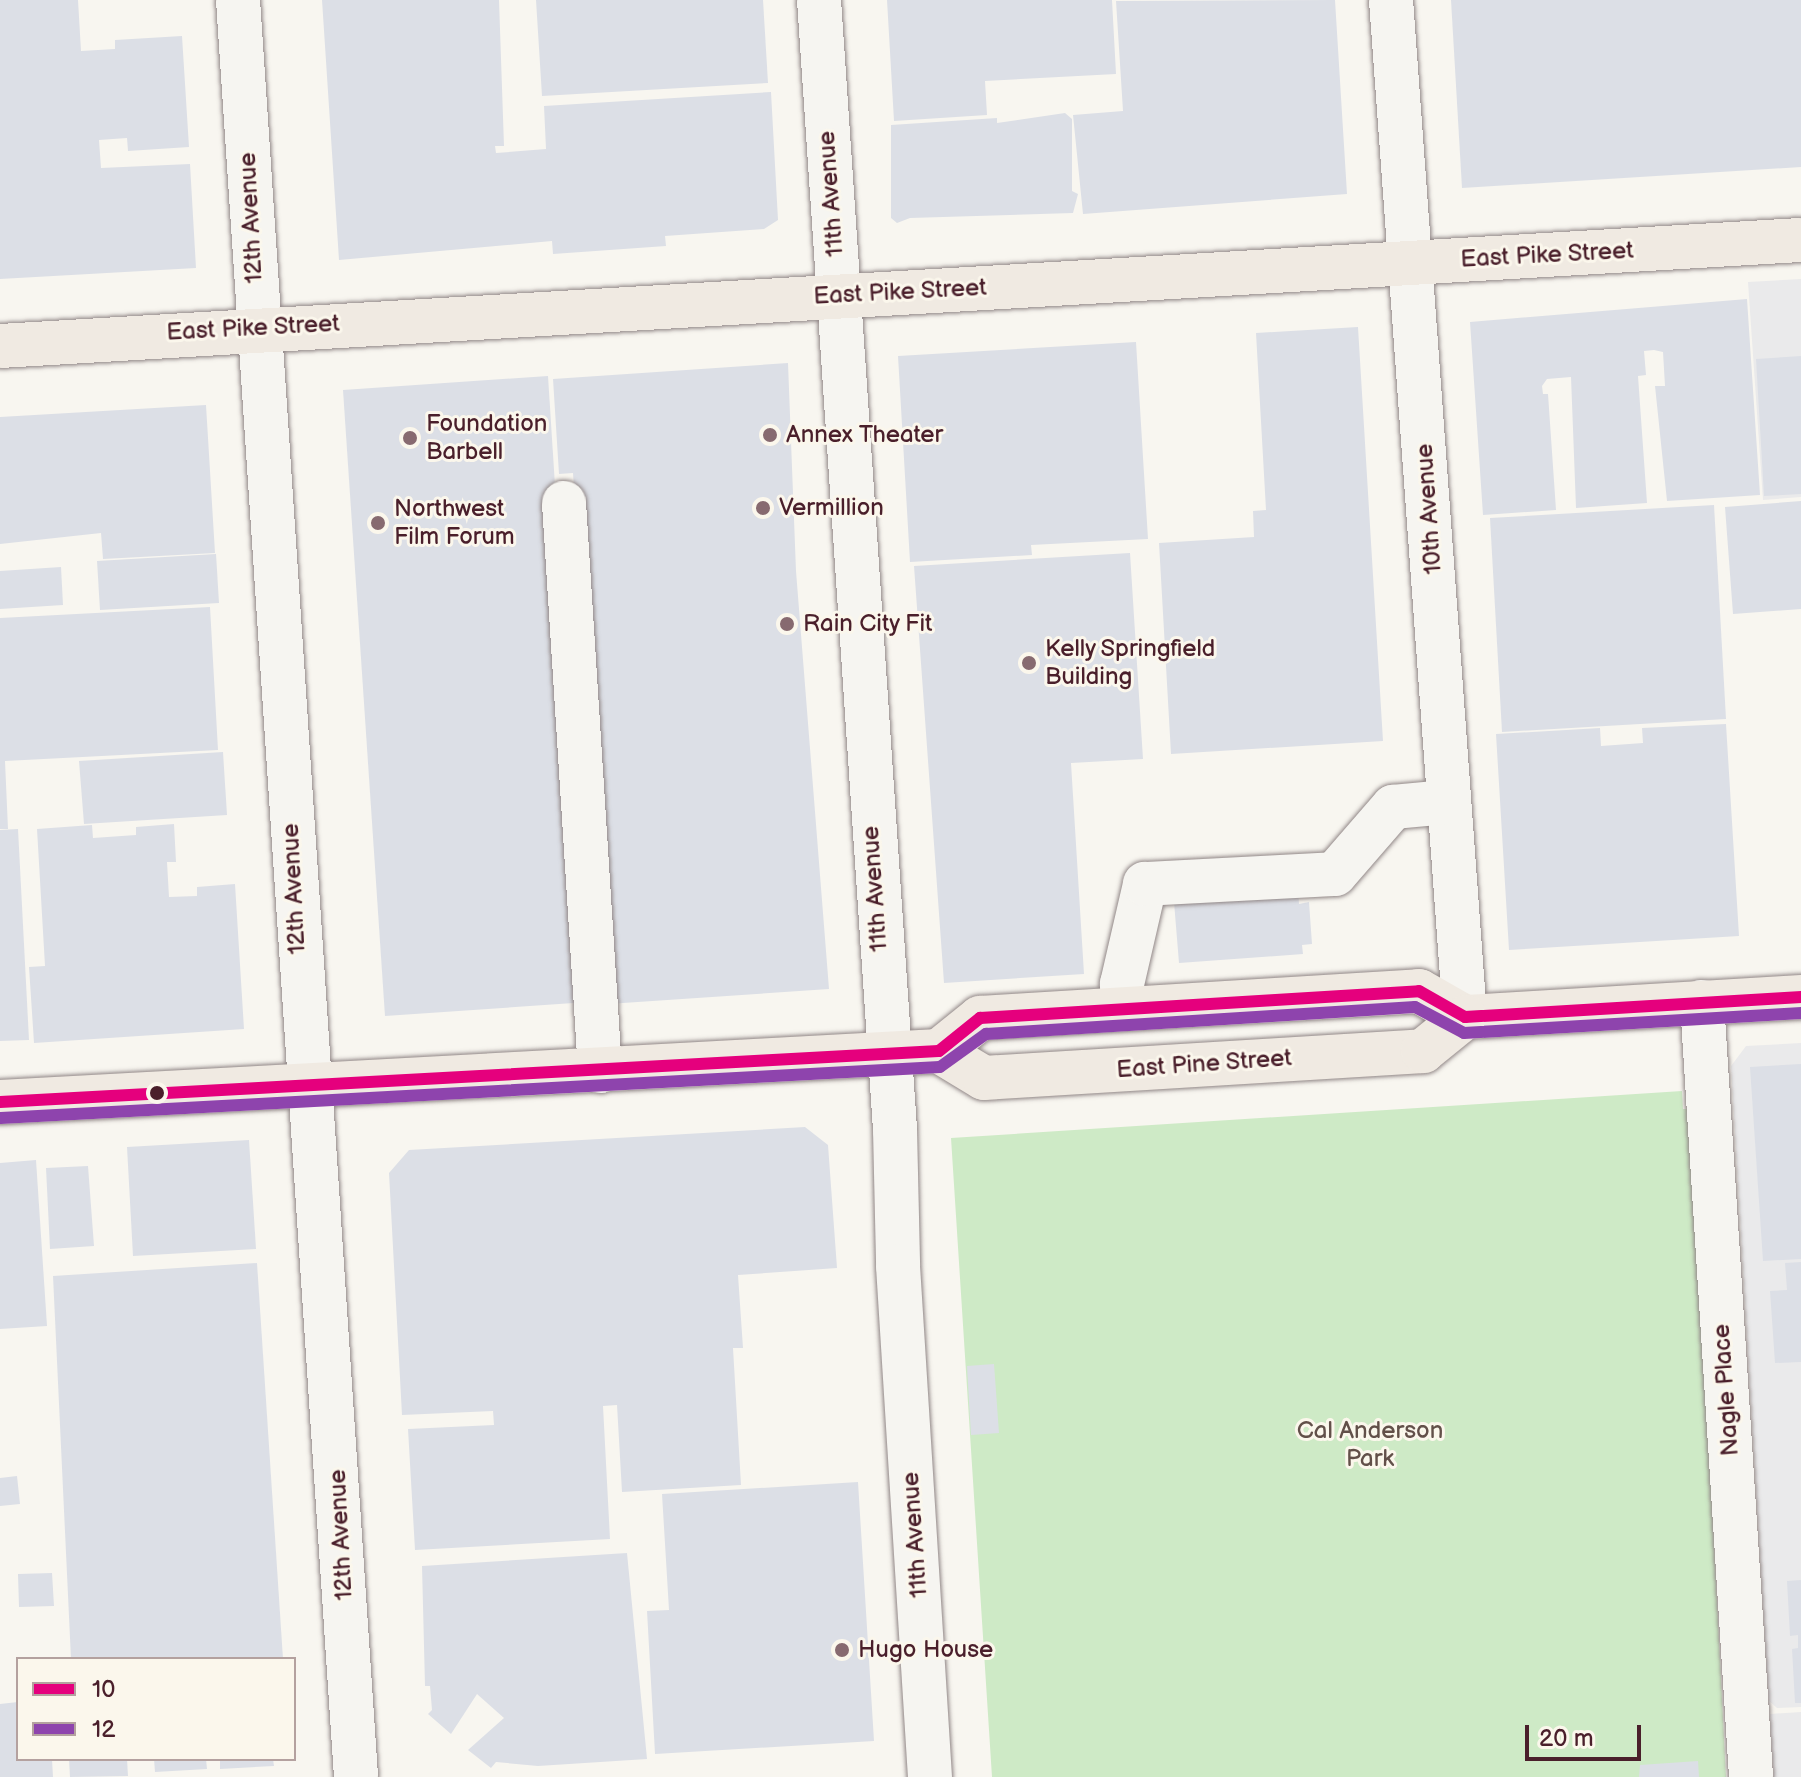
<!DOCTYPE html>
<html>
<head>
<meta charset="utf-8">
<style>
  body { margin:0 }
  #map { position:relative; width:1801px; height:1777px; overflow:hidden; background:#f8f6f0; font-family:"Balsamiq Sans",sans-serif }
  div>[style] { position:absolute }
  [style*='--x'] { left:calc(var(--x)*1px); top:calc(var(--y)*1px); width:calc(var(--w)*1px); rotate:calc(var(--a)*1deg) }
  .built>* { inset:0; background:#eaeaeb }
  .green>* { inset:0; background:#ceeac6 }
  .building>* { inset:0; background:#dcdfe6 }
  .roads { filter:drop-shadow(0 0 2px #918787) drop-shadow(0 0 2px #918787) }
  .minor>* { height:44px; margin:-22px; padding:0 22px; transform-origin:22px; border-radius:22px; background:#f6f5f1 }
  .major>* { height:44px; margin:-22px; padding:0 22px; transform-origin:22px; border-radius:22px; background:#f0eae2 }
  .bus-1>* { height:12px; margin:-6px; padding:0 6px; transform-origin:6px; border-radius:6px; background:#e5007d }
  .bus-2>* { height:12px; margin:-6px; padding:0 6px; transform-origin:6px; border-radius:6px; background:#8e44ad }
  .dots>* { width:22px; height:22px; translate:-50% -50%; box-sizing:border-box; border:4px solid #fbf7ec; border-radius:50% }
  span { translate:-50% -50%; white-space:nowrap; text-align:center; line-height:1.15; -webkit-text-stroke:6px #fbf7ec; paint-order:stroke }
  .street-label { font-size:24px; color:#4a1f2b }
  .poi-label { font-size:24px; color:#4a1f2b }
  .left { translate:0 -50%; text-align:left }
  .park-label { font-size:24px; color:#625049 }
  .legend { position:absolute; left:16px; top:1657px; width:280px; height:104px; box-sizing:border-box; background:#fbf7ec; border:2px solid #b4a19f; margin:0; padding:10px 14px; list-style:none; font-size:24px; color:#4a1f2b }
  .legend li { display:flex; align-items:center; gap:16px; height:40px }
  .legend b { width:40px; border:2px solid #b4a19f }
  .scale { position:absolute; left:1525px; top:1725px; width:116px; height:36px; box-sizing:border-box; border:4px solid #4a1f2b; border-top:0; padding-left:10px; font-size:24px; line-height:28px; white-space:nowrap; color:#4a1f2b; -webkit-text-stroke:6px #fbf7ec; paint-order:stroke }
</style>
</head>
<body>
<div id="map">
  <div class="built">
    <div style="clip-path:polygon(1801px 279px,1801px 497px,1763px 500px,1748px 282px)"></div>
    <div style="clip-path:polygon(1801px 1043px,1801px 1707px,1777px 1708px,1769px 1701px,1731px 1066px,1746px 1046px)"></div>
    <div style="clip-path:polygon(1801px 1712px,1801px 1777px,1774px 1777px,1770px 1714px)"></div>
  </div>
  <div class="green">
    <div style="clip-path:polygon(1682px 1091px,1683px 1109px,1692px 1109px,1726px 1777px,992px 1777px,951px 1138px)"></div>
  </div>
  <div class="building">
    <div style="clip-path:polygon(0 0,78px 0,81px 51px,115px 49px,115px 40px,182px 36px,189px 147px,128px 151px,127px 138px,99px 140px,101px 168px,190px 164px,196px 268px,0 279px)"></div>
    <div style="clip-path:polygon(322px 0,499px 0,504px 146px,495px 146px,496px 153px,546px 149px,544px 106px,771px 92px,778px 220px,764px 229px,665px 236px,666px 246px,553px 254px,552px 241px,339px 260px)"></div>
    <div style="clip-path:polygon(536px 0,763px 0,768px 83px,542px 96px)"></div>
    <div style="clip-path:polygon(887px 0,1112px 0,1116px 74px,985px 81px,987px 115px,894px 121px)"></div>
    <div style="clip-path:polygon(1335px 0,1347px 194px,1083px 214px,1073px 115px,1123px 111px,1116px 1px)"></div>
    <div style="clip-path:polygon(1451px 0,1801px 0,1801px 167px,1462px 188px)"></div>
    <div style="clip-path:polygon(1065px 113px,1072px 119px,1072px 191px,1078px 194px,1073px 213px,910px 218px,897px 223px,891px 218px,891px 125px,997px 118px,997px 123px)"></div>
    <div style="clip-path:polygon(1747px 299px,1760px 495px,1667px 501px,1655px 386px,1665px 386px,1663px 352px,1654px 350px,1644px 351px,1646px 375px,1638px 376px,1647px 503px,1576px 508px,1571px 377px,1547px 379px,1542px 386px,1543px 394px,1548px 394px,1556px 510px,1483px 515px,1470px 322px)"></div>
    <div style="clip-path:polygon(1358px 327px,1383px 741px,1171px 754px,1159px 543px,1254px 537px,1253px 511px,1266px 510px,1256px 333px)"></div>
    <div style="clip-path:polygon(1136px 342px,1148px 539px,1031px 545px,1032px 555px,910px 562px,898px 356px)"></div>
    <div style="clip-path:polygon(1801px 356px,1801px 494px,1764px 496px,1756px 359px)"></div>
    <div style="clip-path:polygon(788px 363px,796px 571px,829px 989px,608px 1004px,573px 473px,559px 474px,553px 379px)"></div>
    <div style="clip-path:polygon(548px 376px,588px 1002px,385px 1016px,343px 390px)"></div>
    <div style="clip-path:polygon(206px 405px,215px 553px,103px 559px,101px 533px,0 544px,0 417px)"></div>
    <div style="clip-path:polygon(1801px 501px,1801px 609px,1733px 614px,1725px 507px)"></div>
    <div style="clip-path:polygon(1714px 505px,1726px 719px,1502px 732px,1490px 518px)"></div>
    <div style="clip-path:polygon(1130px 553px,1143px 759px,1071px 763px,1084px 974px,944px 983px,914px 566px)"></div>
    <div style="clip-path:polygon(216px 554px,219px 603px,100px 610px,97px 561px)"></div>
    <div style="clip-path:polygon(61px 567px,63px 605px,0 609px,0 571px)"></div>
    <div style="clip-path:polygon(210px 607px,218px 750px,5px 761px,8px 829px,0 829px,0 618px)"></div>
    <div style="clip-path:polygon(1726px 724px,1739px 936px,1509px 950px,1496px 734px,1600px 728px,1601px 746px,1643px 743px,1642px 728px)"></div>
    <div style="clip-path:polygon(223px 752px,227px 815px,84px 824px,79px 761px)"></div>
    <div style="clip-path:polygon(174px 824px,176px 862px,167px 862px,169px 897px,197px 896px,197px 887px,235px 884px,244px 1029px,34px 1043px,29px 967px,45px 966px,37px 829px,92px 825px,93px 838px,136px 835px,136px 827px)"></div>
    <div style="clip-path:polygon(18px 829px,29px 1040px,0 1041px,0 830px)"></div>
    <div style="clip-path:polygon(1298px 890px,1299px 904px,1309px 902px,1312px 944px,1302px 945px,1303px 954px,1179px 963px,1174px 902px)"></div>
    <div style="clip-path:polygon(1801px 1064px,1801px 1259px,1763px 1261px,1750px 1067px)"></div>
    <div style="clip-path:polygon(805px 1127px,828px 1145px,837px 1268px,738px 1275px,743px 1348px,733px 1348px,741px 1485px,622px 1492px,617px 1405px,603px 1406px,610px 1539px,415px 1550px,408px 1429px,494px 1425px,493px 1411px,402px 1415px,389px 1173px,409px 1150px)"></div>
    <div style="clip-path:polygon(249px 1140px,256px 1249px,133px 1256px,127px 1147px)"></div>
    <div style="clip-path:polygon(36px 1160px,47px 1326px,0 1329px,0 1163px)"></div>
    <div style="clip-path:polygon(88px 1166px,94px 1246px,50px 1249px,46px 1168px)"></div>
    <div style="clip-path:polygon(1801px 1262px,1801px 1362px,1775px 1363px,1770px 1291px,1787px 1290px,1785px 1263px)"></div>
    <div style="clip-path:polygon(257px 1263px,283px 1659px,71px 1659px,53px 1276px)"></div>
    <div style="clip-path:polygon(994px 1364px,999px 1433px,971px 1435px,967px 1366px)"></div>
    <div style="clip-path:polygon(17px 1476px,20px 1504px,0 1506px,0 1478px)"></div>
    <div style="clip-path:polygon(858px 1482px,874px 1741px,655px 1754px,647px 1611px,669px 1610px,662px 1494px)"></div>
    <div style="clip-path:polygon(627px 1553px,647px 1759px,538px 1766px,496px 1762px,491px 1768px,468px 1750px,504px 1718px,477px 1694px,451px 1734px,428px 1714px,432px 1710px,430px 1686px,425px 1686px,422px 1566px)"></div>
    <div style="clip-path:polygon(52px 1573px,54px 1606px,19px 1607px,18px 1574px)"></div>
    <div style="clip-path:polygon(1801px 1580px,1801px 1703px,1795px 1703px,1792px 1649px,1798px 1648px,1798px 1635px,1790px 1636px,1787px 1581px)"></div>
    <div style="clip-path:polygon(18px 1702px,18px 1759px,52px 1759px,53px 1777px,0 1777px,0 1704px)"></div>
    <div style="clip-path:polygon(69px 1759px,127px 1759px,128px 1776px,70px 1777px)"></div>
    <div style="clip-path:polygon(154px 1759px,206px 1759px,207px 1769px,155px 1772px)"></div>
    <div style="clip-path:polygon(220px 1759px,273px 1759px,274px 1766px,220px 1769px)"></div>
    <div style="clip-path:polygon(1698px 1761px,1699px 1777px,1639px 1777px,1640px 1765px)"></div>
  </div>
  <div class="roads">
    <div class="minor">
      <div style="--x:238;--y:0;--w:1781;--a:86.2"></div>
      <div style="--x:819;--y:0;--w:1132;--a:86.15"></div>
      <div style="--x:895;--y:1129;--w:137;--a:88.7"></div>
      <div style="--x:898;--y:1266;--w:512;--a:86.42"></div>
      <div style="--x:1391;--y:0;--w:1020;--a:85.84"></div>
      <div style="--x:564;--y:503;--w:569;--a:86.37"></div>
      <div style="--x:1702;--y:1002;--w:777;--a:86.38"></div>
      <div style="--x:1124;--y:1009;--w:25;--a:-95"></div>
      <div style="--x:1122;--y:984;--w:103;--a:-77"></div>
      <div style="--x:1145;--y:884;--w:190;--a:-3"></div>
      <div style="--x:1335;--y:874;--w:89;--a:-49.1"></div>
      <div style="--x:1393;--y:807;--w:54;--a:-5.3"></div>
    </div>
    <div class="major">
      <div style="--x:0;--y:346;--w:1804;--a:-3.37"></div>
      <div style="--x:939;--y:1051;--w:53;--a:-38.8"></div>
      <div style="--x:980;--y:1018;--w:440;--a:-3.5"></div>
      <div style="--x:1419;--y:991;--w:53;--a:29.5"></div>
      <div style="--x:1465;--y:1017;--w:337;--a:-3.4"></div>
      <div style="--x:0;--y:1102;--w:940;--a:-3.11"></div>
      <div style="--x:939;--y:1051;--w:52;--a:31"></div>
      <div style="--x:984;--y:1078;--w:440;--a:-3.5"></div>
      <div style="--x:1423;--y:1051;--w:54;--a:-39"></div>
    </div>
  </div>
  <div class="bus-1">
    <div style="--x:0;--y:1102;--w:940;--a:-3.11"></div>
    <div style="--x:939;--y:1051;--w:53;--a:-38.8"></div>
    <div style="--x:980;--y:1018;--w:440;--a:-3.5"></div>
    <div style="--x:1419;--y:991;--w:53;--a:29.5"></div>
    <div style="--x:1465;--y:1017;--w:337;--a:-3.4"></div>
  </div>
  <div class="bus-2">
    <div style="--x:1;--y:1118;--w:940;--a:-3.11"></div>
    <div style="--x:940;--y:1067;--w:57;--a:-35.7"></div>
    <div style="--x:986;--y:1034;--w:430;--a:-3.6"></div>
    <div style="--x:1415;--y:1007;--w:55;--a:28"></div>
    <div style="--x:1464;--y:1033;--w:338;--a:-3.4"></div>
  </div>
  <div class="dots">
    <div style="left:770px;top:435px;background:#876a70"></div>
    <div style="left:410px;top:438px;background:#876a70"></div>
    <div style="left:763px;top:508px;background:#876a70"></div>
    <div style="left:378px;top:523px;background:#876a70"></div>
    <div style="left:787px;top:624px;background:#876a70"></div>
    <div style="left:1029px;top:663px;background:#876a70"></div>
    <div style="left:157px;top:1093px;background:#4a1f2b"></div>
    <div style="left:842px;top:1650px;background:#876a70"></div>
  </div>
  <div class="street-label">
    <span style="left:831px;top:194px;rotate:-94deg">11th Avenue</span>
    <span style="left:251px;top:218px;rotate:-93deg">12th Avenue</span>
    <span style="left:1547px;top:255px;rotate:-3deg">East Pike Street</span>
    <span style="left:900px;top:292px;rotate:-3deg">East Pike Street</span>
    <span style="left:253px;top:328px;rotate:-3deg">East Pike Street</span>
    <span style="left:1429px;top:509px;rotate:-94deg">10th Avenue</span>
    <span style="left:294px;top:889px;rotate:-93deg">12th Avenue</span>
    <span style="left:875px;top:889px;rotate:-94deg">11th Avenue</span>
    <span style="left:1204px;top:1064px;rotate:-4deg">East Pine Street</span>
    <span style="left:1726px;top:1390px;rotate:-94deg">Nagle Place</span>
    <span style="left:341px;top:1535px;rotate:-93deg">12th Avenue</span>
    <span style="left:915px;top:1535px;rotate:-94deg">11th Avenue</span>
  </div>
  <div class="poi-label">
    <span class="left" style="left:426px;top:438px">Foundation<br>Barbell</span>
    <span class="left" style="left:786px;top:435px">Annex Theater</span>
    <span class="left" style="left:779px;top:508px">Vermillion</span>
    <span class="left" style="left:394px;top:523px">Northwest<br>Film Forum</span>
    <span class="left" style="left:803px;top:624px">Rain City Fit</span>
    <span class="left" style="left:1045px;top:663px">Kelly Springfield<br>Building</span>
    <span class="left" style="left:858px;top:1650px">Hugo House</span>
  </div>
  <div class="park-label">
    <span style="left:1370px;top:1445px">Cal Anderson<br>Park</span>
  </div>
  <ul class="legend">
  <li><b style="height:10px;background:#e5007d"></b>10</li>
  <li><b style="height:10px;background:#8e44ad"></b>12</li>
  </ul>
  <div class="scale">20 m</div>
</div>
</body>
</html>
